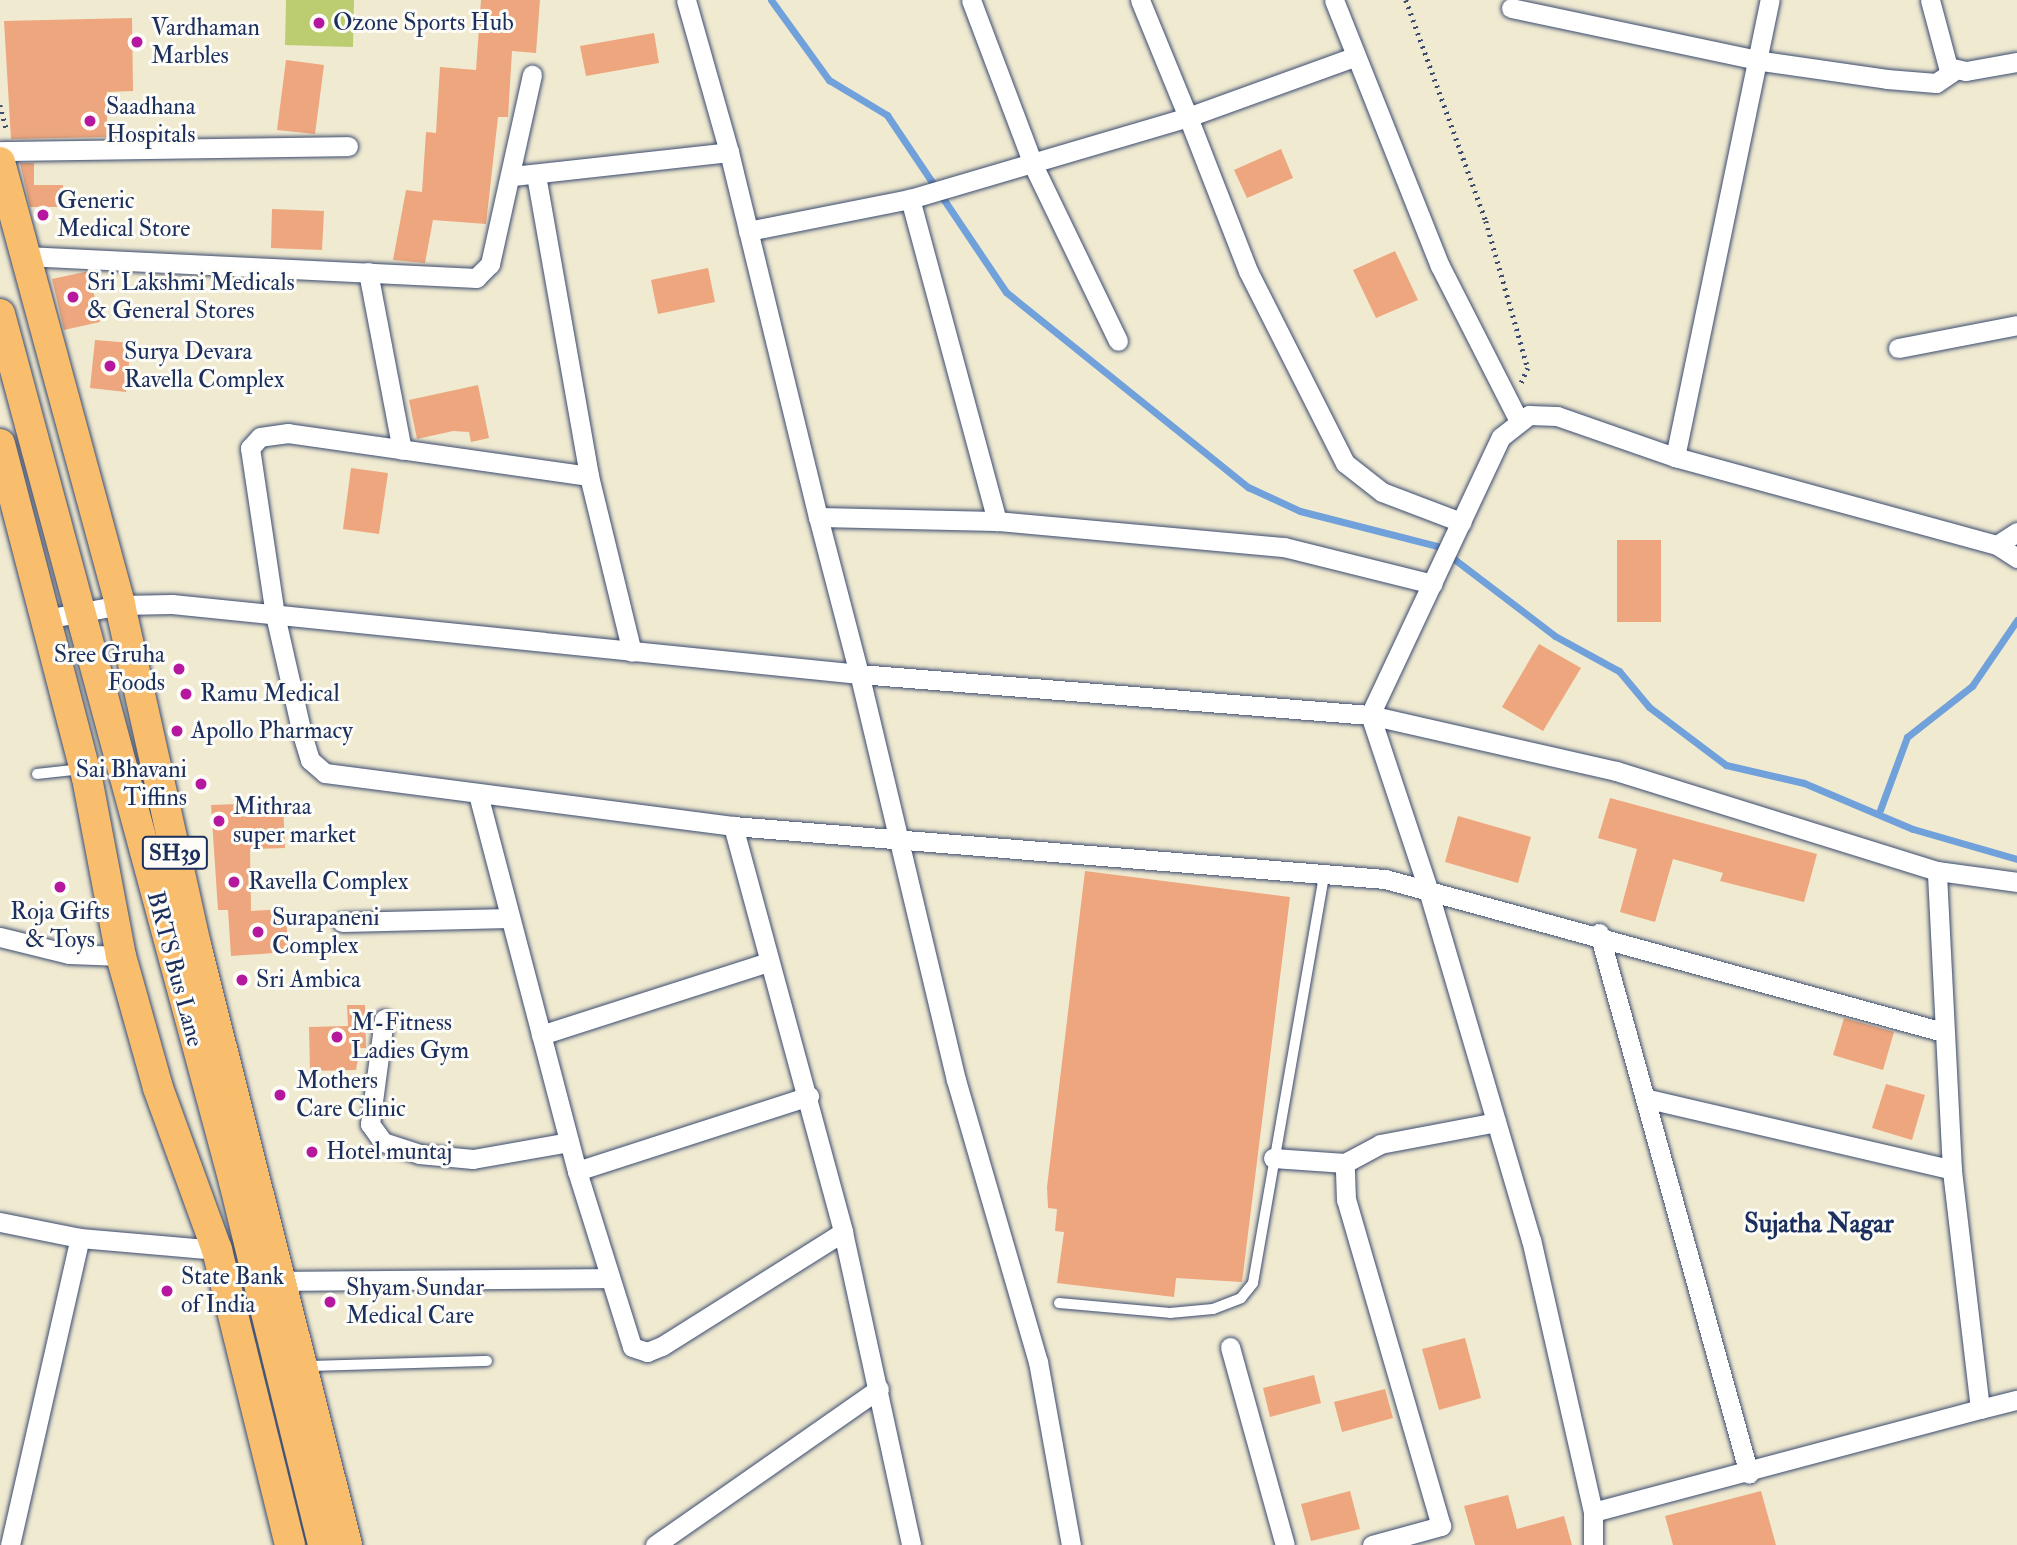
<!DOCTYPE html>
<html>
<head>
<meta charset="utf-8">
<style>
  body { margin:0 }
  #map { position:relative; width:2017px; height:1545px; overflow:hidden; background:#f0ead1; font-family:"IM FELL Double Pica",serif }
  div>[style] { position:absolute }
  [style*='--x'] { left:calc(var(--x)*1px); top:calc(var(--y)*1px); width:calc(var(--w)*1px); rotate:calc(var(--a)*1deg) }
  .green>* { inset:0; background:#bbcd70 }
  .stream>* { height:7px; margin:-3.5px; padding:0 3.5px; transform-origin:3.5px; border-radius:3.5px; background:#71a1db }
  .building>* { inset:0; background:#eda67d }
  .path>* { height:4.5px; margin-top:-2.25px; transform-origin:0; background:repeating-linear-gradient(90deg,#3b4b6f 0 2px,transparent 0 7px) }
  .roads { filter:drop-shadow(0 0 2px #3b4b6f) drop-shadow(0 0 2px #3b4b6f) }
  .lane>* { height:10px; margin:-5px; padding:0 5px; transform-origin:5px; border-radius:5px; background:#fff }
  .street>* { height:19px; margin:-9.5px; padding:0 9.5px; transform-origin:9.5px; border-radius:9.5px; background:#fff }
  .primary>* { height:30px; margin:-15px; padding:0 15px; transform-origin:15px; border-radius:15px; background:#f9be6d }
  .dots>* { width:19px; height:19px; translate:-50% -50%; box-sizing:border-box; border:4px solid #fdfcf7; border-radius:50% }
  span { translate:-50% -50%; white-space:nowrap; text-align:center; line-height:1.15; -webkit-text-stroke:6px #fdfcf7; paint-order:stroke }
  .shield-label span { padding:2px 5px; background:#fdfcf7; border:2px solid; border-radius:5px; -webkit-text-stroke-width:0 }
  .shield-label { font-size:23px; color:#1b2f5e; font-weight:700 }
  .poi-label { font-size:24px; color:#1b2f5e }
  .left { translate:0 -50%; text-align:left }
  .right { translate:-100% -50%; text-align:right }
  .street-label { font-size:24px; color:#1b2f5e }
  .neighbourhood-label { font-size:26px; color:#1b2f5e; font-weight:700 }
</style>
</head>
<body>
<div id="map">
  <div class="green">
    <div style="clip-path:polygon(286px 0,354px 0,353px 47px,285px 45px)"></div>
  </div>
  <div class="stream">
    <div style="--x:771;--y:0;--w:99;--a:54.1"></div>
    <div style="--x:829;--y:80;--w:68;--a:31.1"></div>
    <div style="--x:887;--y:115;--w:213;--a:56.1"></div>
    <div style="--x:1006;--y:292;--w:311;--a:38.9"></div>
    <div style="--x:1248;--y:487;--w:57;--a:24.8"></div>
    <div style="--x:1300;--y:511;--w:141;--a:14.3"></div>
    <div style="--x:1437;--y:546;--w:148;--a:37.3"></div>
    <div style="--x:1555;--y:636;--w:73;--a:28.7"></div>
    <div style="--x:1619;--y:671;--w:47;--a:50.2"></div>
    <div style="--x:1649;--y:707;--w:96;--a:37"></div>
    <div style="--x:1726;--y:765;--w:80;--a:13"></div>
    <div style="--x:1804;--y:783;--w:118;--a:22.9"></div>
    <div style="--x:1913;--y:829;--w:108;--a:16.1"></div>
    <div style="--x:1880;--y:810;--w:78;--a:-69.7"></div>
    <div style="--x:1907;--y:737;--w:83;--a:-38.1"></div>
    <div style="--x:1972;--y:686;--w:80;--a:-55.7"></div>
  </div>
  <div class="building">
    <div style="clip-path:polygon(481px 0,540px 0,536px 53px,512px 51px,508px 117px,498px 117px,486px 224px,433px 220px,425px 263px,393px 260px,406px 190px,422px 192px,426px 132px,436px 133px,440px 67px,476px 70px)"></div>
    <div style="clip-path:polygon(132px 18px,133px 91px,107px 92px,107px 137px,11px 139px,4px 21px)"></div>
    <div style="clip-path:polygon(654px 33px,659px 63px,586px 76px,580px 46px)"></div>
    <div style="clip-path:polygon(286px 60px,324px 65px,315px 134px,277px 130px)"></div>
    <div style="clip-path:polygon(1281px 149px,1293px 178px,1247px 198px,1234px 170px)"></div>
    <div style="clip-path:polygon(20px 163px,34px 163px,34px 185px,63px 185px,63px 207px,30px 207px)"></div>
    <div style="clip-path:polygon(272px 209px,324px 211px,322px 250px,271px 248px)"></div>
    <div style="clip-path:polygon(1395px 251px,1418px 300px,1376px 318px,1353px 270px)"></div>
    <div style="clip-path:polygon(708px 268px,715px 302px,658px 314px,651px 280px)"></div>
    <div style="clip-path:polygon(89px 271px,100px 322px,64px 330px,52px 279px)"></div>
    <div style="clip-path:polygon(95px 340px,131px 343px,126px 392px,90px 388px)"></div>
    <div style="clip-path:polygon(478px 385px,489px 438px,471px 442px,469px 432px,453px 431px,417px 439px,409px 400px)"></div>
    <div style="clip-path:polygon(351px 468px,388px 473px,379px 534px,343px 529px)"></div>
    <div style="clip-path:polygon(1617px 540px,1661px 540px,1661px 622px,1617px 622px)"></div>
    <div style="clip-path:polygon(1539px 644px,1581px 668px,1543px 731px,1502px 707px)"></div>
    <div style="clip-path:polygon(1610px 798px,1817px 854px,1804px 902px,1720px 881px,1723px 873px,1673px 859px,1655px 922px,1620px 912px,1637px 849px,1598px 838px)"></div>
    <div style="clip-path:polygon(283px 802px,285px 848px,250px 849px,251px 911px,286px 909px,288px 952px,231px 956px,228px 910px,218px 910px,211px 805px)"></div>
    <div style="clip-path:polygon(1458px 816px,1531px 837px,1518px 883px,1445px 862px)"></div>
    <div style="clip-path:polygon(1085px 871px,1290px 897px,1242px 1282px,1176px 1278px,1174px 1297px,1057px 1283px,1064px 1232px,1055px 1231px,1057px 1209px,1048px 1208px,1047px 1187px)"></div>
    <div style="clip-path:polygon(347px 1005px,365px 1005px,366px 1048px,360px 1048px,356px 1070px,310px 1071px,309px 1027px,348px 1026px)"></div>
    <div style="clip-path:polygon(1844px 1018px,1894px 1032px,1883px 1070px,1833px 1055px)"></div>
    <div style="clip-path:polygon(1886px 1084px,1925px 1095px,1912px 1140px,1872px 1128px)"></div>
    <div style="clip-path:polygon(1465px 1338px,1481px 1398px,1439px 1410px,1422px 1349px)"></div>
    <div style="clip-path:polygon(1314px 1375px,1321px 1403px,1270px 1417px,1263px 1388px)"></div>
    <div style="clip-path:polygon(1385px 1389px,1393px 1418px,1342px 1432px,1334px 1402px)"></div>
    <div style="clip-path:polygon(1350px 1491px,1360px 1529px,1311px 1541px,1301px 1504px)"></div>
    <div style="clip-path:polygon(1761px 1491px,1776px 1545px,1673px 1545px,1665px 1516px)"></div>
    <div style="clip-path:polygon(1508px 1495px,1517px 1529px,1564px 1516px,1572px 1545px,1475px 1545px,1464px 1506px)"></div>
  </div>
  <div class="path">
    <div style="--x:1406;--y:0;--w:235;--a:70.1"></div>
    <div style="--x:1486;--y:221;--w:153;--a:74.1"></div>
    <div style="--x:1528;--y:368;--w:17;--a:114"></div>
    <div style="--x:0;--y:105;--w:27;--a:75"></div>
  </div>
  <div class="roads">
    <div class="lane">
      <div style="--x:37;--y:774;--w:45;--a:-6.3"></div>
      <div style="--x:1059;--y:1303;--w:111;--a:5.1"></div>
      <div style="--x:1170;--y:1313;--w:43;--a:-5.3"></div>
      <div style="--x:1213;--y:1309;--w:30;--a:-21"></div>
      <div style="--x:1241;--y:1298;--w:19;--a:-51"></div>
      <div style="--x:1253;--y:1283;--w:418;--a:-80.1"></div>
      <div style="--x:306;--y:1366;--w:181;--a:-1.6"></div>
    </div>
    <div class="street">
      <div style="--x:686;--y:0;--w:158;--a:74.2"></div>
      <div style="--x:971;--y:0;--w:178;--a:69.3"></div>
      <div style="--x:1034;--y:167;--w:193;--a:64.2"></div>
      <div style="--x:1140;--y:0;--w:126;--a:67.7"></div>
      <div style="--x:1188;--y:117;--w:177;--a:-19.9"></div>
      <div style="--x:1334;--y:0;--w:286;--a:68.3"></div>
      <div style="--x:1440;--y:266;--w:172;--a:63"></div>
      <div style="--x:1930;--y:0;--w:69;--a:75"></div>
      <div style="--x:1948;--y:67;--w:18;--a:13"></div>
      <div style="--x:1966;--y:71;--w:52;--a:-10"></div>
      <div style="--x:1511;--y:8;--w:257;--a:11.9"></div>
      <div style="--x:1762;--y:61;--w:126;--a:8.2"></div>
      <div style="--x:1887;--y:79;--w:49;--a:4.7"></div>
      <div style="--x:1936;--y:83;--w:23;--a:-34"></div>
      <div style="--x:0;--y:151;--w:348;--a:-0.8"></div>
      <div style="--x:536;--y:175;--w:306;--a:80"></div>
      <div style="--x:589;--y:476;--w:304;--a:-171.9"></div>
      <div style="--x:288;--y:433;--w:28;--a:172"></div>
      <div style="--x:260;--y:437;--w:15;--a:132"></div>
      <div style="--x:250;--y:448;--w:169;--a:81.5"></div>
      <div style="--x:275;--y:615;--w:122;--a:77.2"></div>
      <div style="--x:302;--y:734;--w:27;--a:73"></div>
      <div style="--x:310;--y:760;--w:20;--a:41"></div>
      <div style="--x:325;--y:773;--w:411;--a:7.4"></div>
      <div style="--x:733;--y:826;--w:654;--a:4.65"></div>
      <div style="--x:1385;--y:879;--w:579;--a:15.33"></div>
      <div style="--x:513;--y:176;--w:217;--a:-6.3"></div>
      <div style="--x:729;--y:152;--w:376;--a:76.3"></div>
      <div style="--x:818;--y:517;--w:179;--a:1.3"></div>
      <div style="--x:997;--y:521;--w:334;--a:-105.1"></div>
      <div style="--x:910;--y:199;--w:290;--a:-16.4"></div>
      <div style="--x:1188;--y:117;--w:165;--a:68.7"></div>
      <div style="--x:1248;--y:271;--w:215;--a:63.2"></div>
      <div style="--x:1345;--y:463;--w:47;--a:38.1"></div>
      <div style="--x:1382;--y:492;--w:85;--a:20.8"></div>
      <div style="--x:748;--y:231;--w:165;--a:-11.2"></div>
      <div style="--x:25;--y:256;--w:452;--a:2.8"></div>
      <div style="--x:476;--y:278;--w:20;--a:-45"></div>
      <div style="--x:490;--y:264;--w:194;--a:-77.5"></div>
      <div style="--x:368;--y:272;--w:181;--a:79.2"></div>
      <div style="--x:1898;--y:348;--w:121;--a:-10.9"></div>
      <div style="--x:1675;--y:457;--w:467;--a:-78.3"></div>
      <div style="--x:589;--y:476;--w:181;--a:76.3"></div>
      <div style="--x:997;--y:521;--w:288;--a:5.2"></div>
      <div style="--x:1284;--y:547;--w:153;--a:14"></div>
      <div style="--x:1997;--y:545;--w:24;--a:-33"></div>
      <div style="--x:46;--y:619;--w:75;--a:-10.7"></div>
      <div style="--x:120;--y:605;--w:52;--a:-1.1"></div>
      <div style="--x:172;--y:604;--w:691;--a:5.82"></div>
      <div style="--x:859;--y:674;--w:162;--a:-104.6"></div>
      <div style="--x:478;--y:794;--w:390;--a:75.3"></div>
      <div style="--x:577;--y:1171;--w:184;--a:72.6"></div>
      <div style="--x:632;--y:1347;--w:16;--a:18"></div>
      <div style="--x:647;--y:1352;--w:16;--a:-22"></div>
      <div style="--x:662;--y:1346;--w:214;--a:-32.2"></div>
      <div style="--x:733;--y:826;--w:421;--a:74.8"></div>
      <div style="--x:843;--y:1232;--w:320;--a:77.7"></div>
      <div style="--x:342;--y:922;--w:168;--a:-1.4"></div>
      <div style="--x:1599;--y:933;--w:561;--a:74.5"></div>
      <div style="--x:0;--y:937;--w:71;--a:13.8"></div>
      <div style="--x:69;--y:954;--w:52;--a:2.2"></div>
      <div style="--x:384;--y:1019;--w:106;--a:97.6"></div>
      <div style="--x:370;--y:1124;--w:22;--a:54"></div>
      <div style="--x:383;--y:1142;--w:38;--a:18"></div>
      <div style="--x:419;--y:1154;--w:54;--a:5.3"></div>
      <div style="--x:473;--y:1159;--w:97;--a:-10"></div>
      <div style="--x:541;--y:1035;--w:239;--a:-17.8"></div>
      <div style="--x:1648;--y:1099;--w:312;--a:13.1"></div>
      <div style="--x:1273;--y:1158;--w:72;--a:4"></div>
      <div style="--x:577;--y:1171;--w:244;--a:-17.9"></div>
      <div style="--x:0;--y:1222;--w:82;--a:11.3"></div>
      <div style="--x:80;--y:1238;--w:138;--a:5"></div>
      <div style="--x:281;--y:1281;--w:328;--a:-0.5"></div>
      <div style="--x:1230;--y:1347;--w:205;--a:74.5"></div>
      <div style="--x:1980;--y:1409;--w:38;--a:-14"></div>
      <div style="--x:1593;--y:1512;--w:400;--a:-14.9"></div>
      <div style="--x:1980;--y:1409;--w:241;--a:-96.7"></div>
      <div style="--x:1952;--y:1170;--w:299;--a:-92.9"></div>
      <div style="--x:10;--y:1545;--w:315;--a:-77.2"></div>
      <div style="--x:655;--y:1545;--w:273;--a:-34.9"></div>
      <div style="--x:1071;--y:1545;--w:186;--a:-100.2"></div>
      <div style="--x:1038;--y:1362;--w:294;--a:-106.2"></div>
      <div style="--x:956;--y:1080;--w:417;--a:-103.4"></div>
      <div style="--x:859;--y:674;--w:513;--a:4.59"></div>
      <div style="--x:1370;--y:715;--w:252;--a:12.8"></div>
      <div style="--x:1616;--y:771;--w:336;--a:17.3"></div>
      <div style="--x:1937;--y:871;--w:81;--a:7.8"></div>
      <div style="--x:1372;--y:1545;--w:72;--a:-15.4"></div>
      <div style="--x:1441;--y:1526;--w:340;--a:-106.2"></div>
      <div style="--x:1346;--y:1200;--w:37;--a:-92"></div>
      <div style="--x:1345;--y:1163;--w:40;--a:-28"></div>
      <div style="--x:1380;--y:1144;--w:118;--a:-10.7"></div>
      <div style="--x:1593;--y:1545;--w:33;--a:-90"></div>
      <div style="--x:1593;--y:1512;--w:279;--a:-102.8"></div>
      <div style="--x:1531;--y:1240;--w:366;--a:-106.4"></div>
      <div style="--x:1428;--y:889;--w:183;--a:-108.4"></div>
      <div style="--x:1370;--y:715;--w:307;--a:-64.8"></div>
      <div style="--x:1501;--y:437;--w:36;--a:-38"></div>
      <div style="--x:1529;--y:415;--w:28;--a:2"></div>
      <div style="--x:1557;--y:416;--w:125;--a:19.2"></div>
      <div style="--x:1675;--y:457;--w:334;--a:15.3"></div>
      <div style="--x:1997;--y:545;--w:24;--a:33"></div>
    </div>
    <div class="primary">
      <div style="--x:0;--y:162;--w:459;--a:74.8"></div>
      <div style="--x:120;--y:605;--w:348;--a:77.4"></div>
      <div style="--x:196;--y:945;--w:619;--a:75.87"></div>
      <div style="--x:0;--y:314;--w:899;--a:74.91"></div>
      <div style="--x:234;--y:1182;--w:374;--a:76.2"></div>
      <div style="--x:0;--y:444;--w:345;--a:75.4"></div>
      <div style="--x:87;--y:778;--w:181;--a:79.2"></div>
      <div style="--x:121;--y:956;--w:137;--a:74.3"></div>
      <div style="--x:158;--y:1088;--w:172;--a:70"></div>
      <div style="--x:217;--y:1250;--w:304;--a:76.1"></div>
    </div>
  </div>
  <div class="dots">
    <div style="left:319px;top:23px;background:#b5179e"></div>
    <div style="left:137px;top:42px;background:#b5179e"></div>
    <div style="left:90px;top:121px;background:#b5179e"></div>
    <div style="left:43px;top:215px;background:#b5179e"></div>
    <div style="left:73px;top:297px;background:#b5179e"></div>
    <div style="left:110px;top:366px;background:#b5179e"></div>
    <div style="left:179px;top:669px;background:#b5179e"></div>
    <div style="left:186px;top:694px;background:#b5179e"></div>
    <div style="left:177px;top:731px;background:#b5179e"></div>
    <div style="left:201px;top:784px;background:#b5179e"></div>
    <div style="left:219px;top:821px;background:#b5179e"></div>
    <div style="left:234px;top:882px;background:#b5179e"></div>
    <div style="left:60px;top:887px;background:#b5179e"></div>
    <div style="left:258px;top:932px;background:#b5179e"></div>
    <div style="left:242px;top:980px;background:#b5179e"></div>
    <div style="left:337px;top:1037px;background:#b5179e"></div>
    <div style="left:280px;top:1095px;background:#b5179e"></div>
    <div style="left:312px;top:1152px;background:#b5179e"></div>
    <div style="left:167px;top:1291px;background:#b5179e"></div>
    <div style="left:330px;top:1302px;background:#b5179e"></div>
  </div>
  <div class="shield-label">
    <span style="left:175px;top:853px">SH39</span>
  </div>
  <div class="poi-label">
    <span class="left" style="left:333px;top:23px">Ozone Sports Hub</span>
    <span class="left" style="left:151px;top:42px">Vardhaman<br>Marbles</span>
    <span class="left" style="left:106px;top:121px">Saadhana<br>Hospitals</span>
    <span class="left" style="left:57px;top:215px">Generic<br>Medical Store</span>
    <span class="left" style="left:87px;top:297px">Sri Lakshmi Medicals<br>&amp; General Stores</span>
    <span class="left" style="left:124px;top:366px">Surya Devara<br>Ravella Complex</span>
    <span class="right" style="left:165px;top:669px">Sree Gruha<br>Foods</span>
    <span class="left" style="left:200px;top:694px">Ramu Medical</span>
    <span class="left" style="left:191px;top:731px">Apollo Pharmacy</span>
    <span class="right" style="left:187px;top:784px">Sai Bhavani<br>Tiffins</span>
    <span class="left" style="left:233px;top:821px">Mithraa<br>super market</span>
    <span class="left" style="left:248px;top:882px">Ravella Complex</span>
    <span style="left:60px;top:926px">Roja Gifts<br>&amp; Toys</span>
    <span class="left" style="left:272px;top:932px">Surapaneni<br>Complex</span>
    <span class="left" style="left:256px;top:980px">Sri Ambica</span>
    <span class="left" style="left:351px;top:1037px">M-Fitness<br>Ladies Gym</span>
    <span class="left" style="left:296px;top:1095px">Mothers<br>Care Clinic</span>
    <span class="left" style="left:326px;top:1152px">Hotel muntaj</span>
    <span class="left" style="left:181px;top:1291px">State Bank<br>of India</span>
    <span class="left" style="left:346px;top:1302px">Shyam Sundar<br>Medical Care</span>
  </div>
  <div class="street-label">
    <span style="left:175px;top:969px;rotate:75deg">BRTS Bus Lane</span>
  </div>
  <div class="neighbourhood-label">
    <span style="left:1819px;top:1225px">Sujatha Nagar</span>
  </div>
</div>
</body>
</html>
